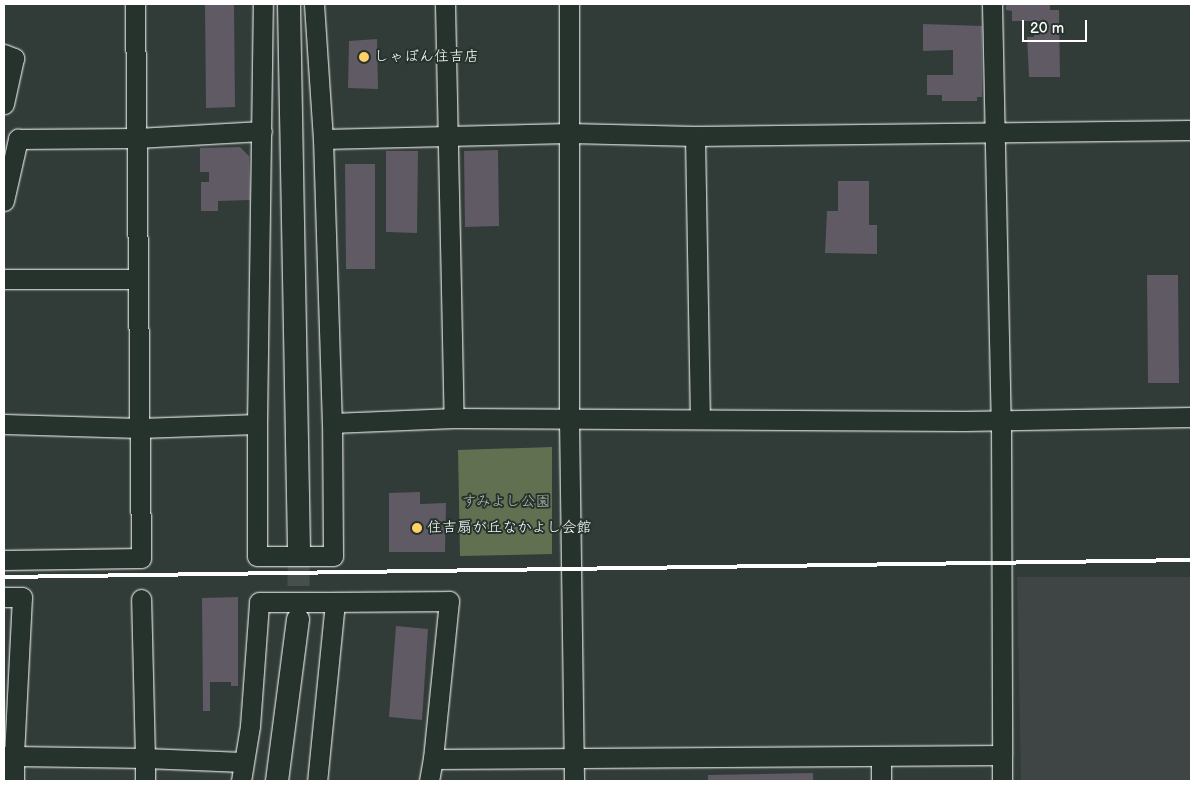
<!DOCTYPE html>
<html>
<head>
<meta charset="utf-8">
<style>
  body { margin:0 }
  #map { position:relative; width:1195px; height:785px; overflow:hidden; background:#313b38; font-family:"Balsamiq Sans","Klee One",sans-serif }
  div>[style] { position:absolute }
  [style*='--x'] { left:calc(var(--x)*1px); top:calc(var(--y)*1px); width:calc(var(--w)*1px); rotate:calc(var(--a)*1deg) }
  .built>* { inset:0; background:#3f4445 }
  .green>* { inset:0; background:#627052 }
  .building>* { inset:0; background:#5f5a64 }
  .tertiary-tunnel>* { height:22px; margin-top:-11px; transform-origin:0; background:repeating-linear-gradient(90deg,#464f4c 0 22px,transparent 0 33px) }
  .roads { filter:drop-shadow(0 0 1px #fff) drop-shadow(0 0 1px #fff) }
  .minor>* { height:19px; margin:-9.5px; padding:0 9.5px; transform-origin:9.5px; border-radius:9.5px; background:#26332d }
  .tertiary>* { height:22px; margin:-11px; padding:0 11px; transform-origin:11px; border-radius:11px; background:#26332d }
  .rail>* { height:4px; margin:-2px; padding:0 2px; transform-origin:2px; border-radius:2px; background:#fff }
  .dots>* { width:14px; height:14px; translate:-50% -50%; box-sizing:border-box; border:2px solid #26332d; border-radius:50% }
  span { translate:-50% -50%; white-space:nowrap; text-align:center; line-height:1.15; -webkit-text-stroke:4px #26332d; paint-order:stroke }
  .poi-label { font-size:15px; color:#fff }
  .left { translate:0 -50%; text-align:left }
  .park-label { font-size:15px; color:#b8bfb1 }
  .frame { position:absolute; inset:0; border:5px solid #fff; pointer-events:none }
  .scale { position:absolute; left:1022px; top:20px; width:65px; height:22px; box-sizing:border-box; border:2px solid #fff; border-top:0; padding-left:6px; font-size:15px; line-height:18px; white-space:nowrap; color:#fff; -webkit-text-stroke:4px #26332d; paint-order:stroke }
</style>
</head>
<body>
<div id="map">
  <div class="built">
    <div style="clip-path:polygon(1017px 577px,1191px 577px,1191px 781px,1021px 781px)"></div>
  </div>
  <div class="green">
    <div style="clip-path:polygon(552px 447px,552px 554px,460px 556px,458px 450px)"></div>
  </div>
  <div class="building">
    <div style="clip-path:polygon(205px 4px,234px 4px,235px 107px,206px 108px)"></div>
    <div style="clip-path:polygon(1006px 4px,1050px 4px,1050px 10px,1059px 10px,1060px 77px,1029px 77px,1027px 37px,1034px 37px,1034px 28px,1044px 28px,1044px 21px,1012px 21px,1012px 11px,1006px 10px)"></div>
    <div style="clip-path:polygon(923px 24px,982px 26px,982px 97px,977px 97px,977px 101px,942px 101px,942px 95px,927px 95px,927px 75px,953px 75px,953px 50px,923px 51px)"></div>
    <div style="clip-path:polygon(377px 39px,378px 89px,348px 88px,349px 41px)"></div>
    <div style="clip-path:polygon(240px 147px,249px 156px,250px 200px,218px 201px,218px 211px,201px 211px,201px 182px,209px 182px,209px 172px,200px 172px,200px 148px)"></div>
    <div style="clip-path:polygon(498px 150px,499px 226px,465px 227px,464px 151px)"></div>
    <div style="clip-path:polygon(386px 151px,418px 151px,417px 233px,386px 232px)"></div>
    <div style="clip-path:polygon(345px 164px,375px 164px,375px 269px,346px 269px)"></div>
    <div style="clip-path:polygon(838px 181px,869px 181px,869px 225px,877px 225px,877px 254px,825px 253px,827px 211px,838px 211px)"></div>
    <div style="clip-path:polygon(1147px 275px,1178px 275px,1179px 383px,1148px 383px)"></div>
    <div style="clip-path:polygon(420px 492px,420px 504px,446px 503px,445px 552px,389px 552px,389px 493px)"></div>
    <div style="clip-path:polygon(238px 597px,238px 686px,231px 686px,231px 682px,210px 682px,210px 711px,203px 711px,202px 598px)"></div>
    <div style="clip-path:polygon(396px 626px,428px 629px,422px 720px,389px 717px)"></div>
    <div style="clip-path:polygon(813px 773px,813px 781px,708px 781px,708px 775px)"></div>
  </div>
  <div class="tertiary-tunnel">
    <div style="--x:298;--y:619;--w:70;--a:-89.2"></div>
  </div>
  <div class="roads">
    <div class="minor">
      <div style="--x:314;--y:4;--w:135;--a:86.2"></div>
      <div style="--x:323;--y:139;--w:284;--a:88.2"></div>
      <div style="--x:332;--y:423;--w:122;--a:-2.3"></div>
      <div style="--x:454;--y:418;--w:510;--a:0.34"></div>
      <div style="--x:964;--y:421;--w:227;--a:-1"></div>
      <div style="--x:445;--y:4;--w:414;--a:88.8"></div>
      <div style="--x:569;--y:4;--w:416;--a:90"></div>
      <div style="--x:569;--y:420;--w:361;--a:89.2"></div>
      <div style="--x:992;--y:4;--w:416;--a:88.8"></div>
      <div style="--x:1001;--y:420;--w:335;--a:89.8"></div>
      <div style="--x:4;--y:54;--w:11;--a:22"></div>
      <div style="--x:14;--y:58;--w:47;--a:102.3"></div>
      <div style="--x:695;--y:136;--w:496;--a:-0.7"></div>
      <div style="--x:323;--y:139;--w:246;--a:-1.4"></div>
      <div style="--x:569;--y:133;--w:126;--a:1.4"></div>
      <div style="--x:695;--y:136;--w:282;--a:89"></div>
      <div style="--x:4;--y:201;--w:64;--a:-77.3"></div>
      <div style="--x:18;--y:139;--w:119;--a:-0.5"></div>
      <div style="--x:137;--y:138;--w:125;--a:-3.2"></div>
      <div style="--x:4;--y:279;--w:134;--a:0"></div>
      <div style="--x:4;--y:424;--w:135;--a:1.7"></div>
      <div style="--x:139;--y:428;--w:118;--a:-1.9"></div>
      <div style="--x:257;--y:424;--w:420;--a:-89.2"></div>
      <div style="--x:257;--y:424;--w:132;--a:90"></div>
      <div style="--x:257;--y:556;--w:76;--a:0"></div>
      <div style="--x:333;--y:556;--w:133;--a:-90.4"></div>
      <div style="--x:4;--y:560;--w:137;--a:-0.8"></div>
      <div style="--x:141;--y:558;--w:554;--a:-90.62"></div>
      <div style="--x:4;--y:597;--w:18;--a:0"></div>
      <div style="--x:22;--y:597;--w:159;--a:92.9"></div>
      <div style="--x:14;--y:756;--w:10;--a:180"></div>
      <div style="--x:335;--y:602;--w:114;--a:-0.5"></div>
      <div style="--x:449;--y:601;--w:159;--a:95.8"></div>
      <div style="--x:433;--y:759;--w:569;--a:-0.4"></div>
      <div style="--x:1002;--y:755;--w:26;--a:90"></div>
      <div style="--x:881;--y:757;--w:24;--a:90"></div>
      <div style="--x:14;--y:781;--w:25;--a:-90"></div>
      <div style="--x:14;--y:756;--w:131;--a:0.9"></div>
      <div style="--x:145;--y:758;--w:159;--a:-91.4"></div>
      <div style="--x:145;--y:781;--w:23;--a:-90"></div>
      <div style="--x:145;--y:758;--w:98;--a:2.3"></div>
      <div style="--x:241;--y:781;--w:56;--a:-80.7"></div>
      <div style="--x:250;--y:726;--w:124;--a:-85.8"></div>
      <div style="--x:259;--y:602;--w:76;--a:0"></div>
      <div style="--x:335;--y:602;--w:180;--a:95.7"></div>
      <div style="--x:429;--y:781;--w:22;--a:-80"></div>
    </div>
    <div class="tertiary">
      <div style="--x:289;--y:4;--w:545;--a:88.95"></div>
      <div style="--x:277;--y:781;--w:163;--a:-82.6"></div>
    </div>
  </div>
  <div class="rail">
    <div style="--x:4;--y:577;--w:1187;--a:-0.82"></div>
  </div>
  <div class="dots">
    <div style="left:364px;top:57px;background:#ffd166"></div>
    <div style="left:417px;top:528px;background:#ffd166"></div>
  </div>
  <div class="poi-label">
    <span class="left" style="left:374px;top:57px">しゃぼん住吉店</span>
    <span class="left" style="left:427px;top:528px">住吉扇が丘なかよし会館</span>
  </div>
  <div class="park-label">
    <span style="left:506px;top:502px">すみよし公園</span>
  </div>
  <div class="frame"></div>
  <div class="scale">20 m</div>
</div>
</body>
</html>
